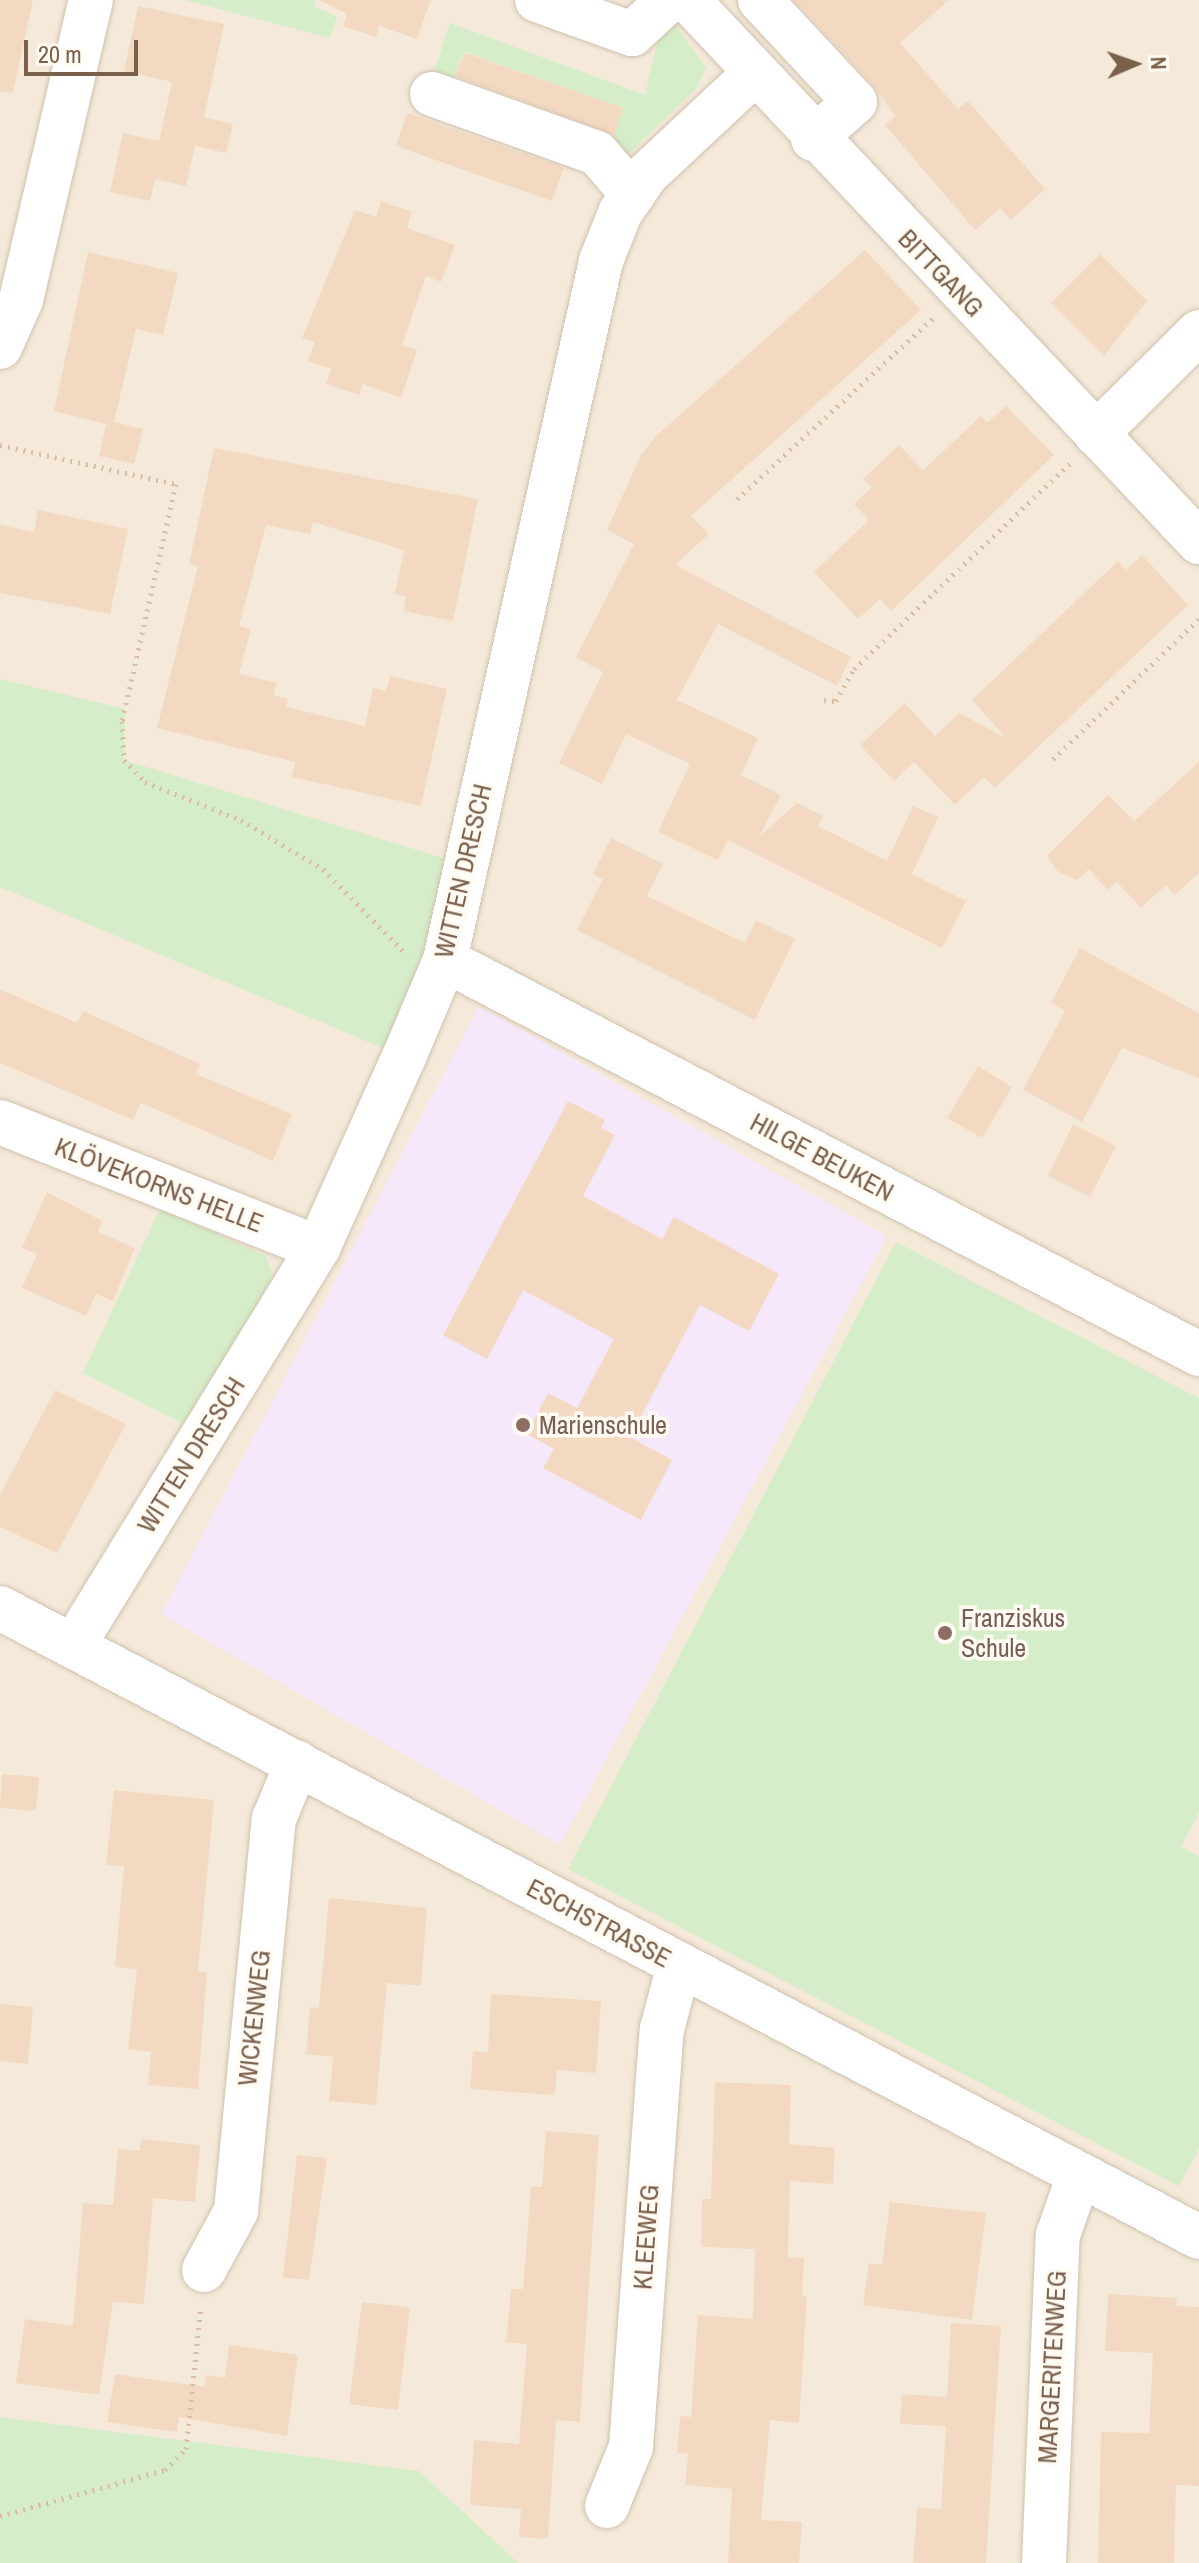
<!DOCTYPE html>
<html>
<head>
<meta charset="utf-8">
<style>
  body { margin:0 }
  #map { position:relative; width:1199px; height:2563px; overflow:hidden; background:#fdf8ec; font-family:"Archivo Narrow",sans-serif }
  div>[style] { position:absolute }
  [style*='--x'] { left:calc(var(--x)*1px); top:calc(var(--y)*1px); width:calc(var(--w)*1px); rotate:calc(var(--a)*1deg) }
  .residential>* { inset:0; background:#f5eada }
  .education>* { inset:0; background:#f5e8fa }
  .green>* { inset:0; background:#d5edc8 }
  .building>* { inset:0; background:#f4d9c2 }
  .path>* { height:5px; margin-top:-2.5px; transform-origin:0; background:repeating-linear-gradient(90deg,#dabda4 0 2px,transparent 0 8px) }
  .roads { filter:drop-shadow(0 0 2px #d1c1af) drop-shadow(0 0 2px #d1c1af) }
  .minor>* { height:44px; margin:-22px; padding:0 22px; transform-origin:22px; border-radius:22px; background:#fff }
  .dots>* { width:22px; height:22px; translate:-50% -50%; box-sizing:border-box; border:4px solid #fffbf3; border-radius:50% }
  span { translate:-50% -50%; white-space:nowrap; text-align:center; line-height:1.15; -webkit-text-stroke:7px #fffbf3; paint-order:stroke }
  .street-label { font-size:26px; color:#7b604c }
  .education-label { font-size:26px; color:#785e54 }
  .left { translate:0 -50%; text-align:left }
  .north { position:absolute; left:1095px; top:24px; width:80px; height:80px; -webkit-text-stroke:6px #fffbf3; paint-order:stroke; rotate:88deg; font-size:22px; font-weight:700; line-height:32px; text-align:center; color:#7b604c }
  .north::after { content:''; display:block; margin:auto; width:28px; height:36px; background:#7b604c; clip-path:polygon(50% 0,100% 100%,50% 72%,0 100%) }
  .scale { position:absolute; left:24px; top:40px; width:114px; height:36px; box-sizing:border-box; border:4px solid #7b604c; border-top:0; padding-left:10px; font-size:24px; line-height:28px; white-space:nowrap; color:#7b604c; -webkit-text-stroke:6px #fffbf3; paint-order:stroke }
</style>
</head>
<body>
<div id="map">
  <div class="residential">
    <div style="clip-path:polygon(0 0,1199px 0,1199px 2563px,0 2563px)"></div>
  </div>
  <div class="education">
    <div style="clip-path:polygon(479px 1006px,887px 1236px,560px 1845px,161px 1614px)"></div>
  </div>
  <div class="green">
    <div style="clip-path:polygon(184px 0,316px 0,314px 7px,337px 16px,330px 38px)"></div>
    <div style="clip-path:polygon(450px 23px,645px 95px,661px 26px,674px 23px,706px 68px,696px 89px,624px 158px,612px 141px,623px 108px,464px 52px,454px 79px,434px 72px)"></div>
    <div style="clip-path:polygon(0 679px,125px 709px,124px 760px,466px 865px,404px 1057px,0 887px)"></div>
    <div style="clip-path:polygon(160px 1209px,266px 1256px,271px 1270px,271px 1286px,184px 1424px,83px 1373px)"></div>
    <div style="clip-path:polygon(896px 1242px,1199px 1398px,1199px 1813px,1181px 1847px,1199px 1857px,1199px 2149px,1179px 2186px,568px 1869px)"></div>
    <div style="clip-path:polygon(0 2417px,419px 2471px,518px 2563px,0 2563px)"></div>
  </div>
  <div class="building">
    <div style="clip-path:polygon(0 0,33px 0,13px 93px,0 91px)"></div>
    <div style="clip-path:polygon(319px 0,431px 0,417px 39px,379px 26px,376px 37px,343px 26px,347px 14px)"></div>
    <div style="clip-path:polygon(794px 0,949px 0,900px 43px,958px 109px,968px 101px,1045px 189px,1011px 220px,1000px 208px,975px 230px,885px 125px,895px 116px,873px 85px)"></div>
    <div style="clip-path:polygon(138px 6px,224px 24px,204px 117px,233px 124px,226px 153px,195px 146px,186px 186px,155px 179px,150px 201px,110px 192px,123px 133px,159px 141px,172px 82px,124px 71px)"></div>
    <div style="clip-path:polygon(465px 53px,623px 108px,614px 135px,455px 76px)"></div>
    <div style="clip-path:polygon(407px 113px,564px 168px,552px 201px,396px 146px)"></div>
    <div style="clip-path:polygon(381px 201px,412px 212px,407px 228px,455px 245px,441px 282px,426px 276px,402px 345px,417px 350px,401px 398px,363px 384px,359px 395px,326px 384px,331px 369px,308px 361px,315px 342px,302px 338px,355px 210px,376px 217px)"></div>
    <div style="clip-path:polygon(865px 250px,921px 310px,691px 516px,709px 534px,675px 565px,851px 657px,837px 686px,718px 624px,677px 700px,758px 738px,741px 775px,781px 795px,759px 837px,797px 803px,823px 816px,818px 826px,887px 861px,913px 806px,938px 817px,912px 874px,966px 901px,942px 948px,728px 840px,718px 860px,658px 832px,690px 764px,626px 734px,602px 784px,559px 763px,603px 672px,576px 657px,634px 544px,607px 530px,641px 455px,656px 436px)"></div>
    <div style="clip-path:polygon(88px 252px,178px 273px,163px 335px,136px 329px,114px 422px,143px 429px,134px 464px,99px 456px,106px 424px,54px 411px)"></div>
    <div style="clip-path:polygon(1100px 254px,1147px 301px,1104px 356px,1051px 303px)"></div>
    <div style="clip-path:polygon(1006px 406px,1054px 455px,891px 611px,880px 599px,858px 619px,814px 572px,869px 520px,854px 504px,872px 487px,863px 479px,899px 445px,923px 470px,981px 416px,987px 423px)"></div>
    <div style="clip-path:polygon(214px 448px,478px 499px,453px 621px,404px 611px,406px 597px,395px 594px,404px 550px,313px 522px,310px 534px,266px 525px,239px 626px,251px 629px,239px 674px,277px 683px,273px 695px,288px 699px,286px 707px,365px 726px,373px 688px,386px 691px,390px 676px,447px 689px,421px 806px,292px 777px,295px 762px,157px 728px,198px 566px,189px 564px)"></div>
    <div style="clip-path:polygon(38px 510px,128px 529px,110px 614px,0 593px,0 525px,34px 532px)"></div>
    <div style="clip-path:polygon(1142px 555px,1188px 605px,995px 788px,984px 777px,955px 805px,914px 762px,894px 781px,860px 745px,905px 703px,935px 736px,959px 713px,1006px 738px,972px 700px,1118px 561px,1126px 570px)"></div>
    <div style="clip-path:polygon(1199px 762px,1199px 873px,1174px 895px,1166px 885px,1141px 908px,1117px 882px,1107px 890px,1089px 869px,1077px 880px,1057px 871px,1047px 856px,1108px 795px,1134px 821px)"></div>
    <div style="clip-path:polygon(611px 838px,663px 864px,647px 896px,745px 943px,756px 920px,795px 939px,755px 1020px,577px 930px,603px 879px,593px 874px)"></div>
    <div style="clip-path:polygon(1080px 948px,1199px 1013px,1199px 1078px,1122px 1048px,1082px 1122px,1023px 1090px,1065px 1011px,1051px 1003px)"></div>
    <div style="clip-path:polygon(0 989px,77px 1023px,83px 1011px,200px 1064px,196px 1074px,292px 1114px,273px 1161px,141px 1103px,133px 1120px,0 1063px)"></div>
    <div style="clip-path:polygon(978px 1066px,1012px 1087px,982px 1138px,947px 1118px)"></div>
    <div style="clip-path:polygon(568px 1101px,605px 1120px,601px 1128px,615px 1135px,583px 1196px,662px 1239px,674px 1217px,779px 1274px,749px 1331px,700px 1305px,630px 1437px,672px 1460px,641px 1520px,543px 1468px,554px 1449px,527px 1434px,548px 1393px,577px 1408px,614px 1339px,523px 1290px,487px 1359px,443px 1335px)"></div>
    <div style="clip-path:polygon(1073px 1124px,1116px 1146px,1090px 1197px,1048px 1176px)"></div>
    <div style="clip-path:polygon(47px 1192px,102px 1221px,98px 1232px,135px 1248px,113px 1301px,96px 1294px,86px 1316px,22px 1288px,37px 1254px,22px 1248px)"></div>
    <div style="clip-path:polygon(55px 1390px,126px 1424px,57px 1553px,0 1527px,0 1495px)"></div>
    <div style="clip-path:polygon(2px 1774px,39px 1777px,36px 1811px,0 1808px)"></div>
    <div style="clip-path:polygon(114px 1790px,214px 1800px,198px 1971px,207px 1972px,198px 2089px,148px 2085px,151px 2052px,128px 2049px,137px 1969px,115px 1967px,124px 1866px,106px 1865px)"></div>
    <div style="clip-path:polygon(329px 1898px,427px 1908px,421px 1986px,387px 1983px,376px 2105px,329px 2101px,333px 2057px,306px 2054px,310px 2007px,319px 2008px)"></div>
    <div style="clip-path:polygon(491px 1994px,601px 2001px,596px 2073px,557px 2070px,555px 2095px,470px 2089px,473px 2051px,488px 2052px)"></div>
    <div style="clip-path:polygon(0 2004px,33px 2007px,28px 2064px,0 2061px)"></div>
    <div style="clip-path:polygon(715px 2082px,791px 2085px,789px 2144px,835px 2148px,833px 2184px,790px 2181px,788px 2257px,804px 2258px,802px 2296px,807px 2296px,799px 2423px,770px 2420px,761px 2520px,802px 2522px,799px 2563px,728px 2563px,732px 2489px,685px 2485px,688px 2454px,677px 2453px,680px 2416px,691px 2417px,698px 2315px,753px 2319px,755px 2249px,701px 2247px,702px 2199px,711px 2199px)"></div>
    <div style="clip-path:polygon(546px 2131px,599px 2135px,580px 2422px,556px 2420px,548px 2539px,519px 2537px,521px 2509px,470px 2505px,474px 2440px,519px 2444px,527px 2344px,506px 2342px,511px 2289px,523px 2289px,531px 2187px,542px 2187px)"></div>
    <div style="clip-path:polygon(141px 2139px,200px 2145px,195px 2202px,153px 2198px,144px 2304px,113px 2302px,99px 2395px,16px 2383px,25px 2319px,73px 2326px,83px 2203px,113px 2205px,118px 2149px,140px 2151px)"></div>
    <div style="clip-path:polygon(297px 2155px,327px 2158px,309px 2280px,283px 2277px)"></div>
    <div style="clip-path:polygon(890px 2202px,986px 2213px,972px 2320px,863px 2305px,869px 2263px,882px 2265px)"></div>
    <div style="clip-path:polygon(1108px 2294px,1177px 2298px,1176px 2306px,1199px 2307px,1199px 2486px,1176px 2485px,1174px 2563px,1098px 2563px,1101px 2432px,1149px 2433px,1153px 2353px,1105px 2351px)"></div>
    <div style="clip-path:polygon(362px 2302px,410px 2307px,398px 2410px,349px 2404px)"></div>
    <div style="clip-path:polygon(951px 2323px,1001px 2326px,986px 2563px,913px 2563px,917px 2508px,941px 2509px,946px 2426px,900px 2424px,902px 2394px,947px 2397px)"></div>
    <div style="clip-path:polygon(229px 2345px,298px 2355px,287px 2436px,179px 2417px,177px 2432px,107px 2422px,115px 2374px,204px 2387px,206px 2375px,225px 2378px)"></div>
  </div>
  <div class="path">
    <div style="--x:0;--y:445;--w:180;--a:12.5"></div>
    <div style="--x:176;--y:484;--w:243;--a:102.8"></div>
    <div style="--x:122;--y:721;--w:39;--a:87"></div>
    <div style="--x:124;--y:760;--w:30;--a:46"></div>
    <div style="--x:145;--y:782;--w:103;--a:21.6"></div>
    <div style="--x:241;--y:820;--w:96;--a:30.9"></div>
    <div style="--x:323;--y:869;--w:119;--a:45.7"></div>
    <div style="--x:737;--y:499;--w:267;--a:-42.7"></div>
    <div style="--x:824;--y:700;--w:12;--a:5"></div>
    <div style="--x:836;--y:701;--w:37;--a:-61"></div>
    <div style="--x:854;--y:669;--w:298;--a:-43.6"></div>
    <div style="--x:1053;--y:759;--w:202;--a:-43.8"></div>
    <div style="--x:0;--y:2516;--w:171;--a:-15.6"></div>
    <div style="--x:165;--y:2470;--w:30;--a:-45"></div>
    <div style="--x:186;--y:2449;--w:143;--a:-84"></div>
  </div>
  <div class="roads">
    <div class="minor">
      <div style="--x:537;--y:0;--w:101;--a:19.7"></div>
      <div style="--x:632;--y:34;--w:50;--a:-42.6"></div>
      <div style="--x:688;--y:0;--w:745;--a:46.69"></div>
      <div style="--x:760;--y:0;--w:139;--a:47"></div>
      <div style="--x:855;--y:102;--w:56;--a:138.6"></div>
      <div style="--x:432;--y:94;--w:175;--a:19.7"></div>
      <div style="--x:597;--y:153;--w:55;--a:49.4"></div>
      <div style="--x:0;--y:347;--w:51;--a:-65.9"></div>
      <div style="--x:21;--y:300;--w:308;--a:-76.9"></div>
      <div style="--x:1096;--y:434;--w:145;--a:-44.7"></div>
      <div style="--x:445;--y:960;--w:851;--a:27.59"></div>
      <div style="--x:0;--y:1122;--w:342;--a:21.6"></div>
      <div style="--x:0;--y:1608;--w:1354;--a:27.68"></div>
      <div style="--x:75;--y:1643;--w:464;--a:-58.4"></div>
      <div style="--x:318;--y:1248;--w:209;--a:-65.8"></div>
      <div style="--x:404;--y:1057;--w:105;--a:-67.1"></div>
      <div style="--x:445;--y:960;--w:716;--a:-77.42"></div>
      <div style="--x:601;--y:261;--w:52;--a:-68.4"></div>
      <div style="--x:620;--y:213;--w:46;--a:-55.6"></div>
      <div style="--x:646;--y:175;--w:146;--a:-43.1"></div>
      <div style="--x:204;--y:2270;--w:67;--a:-61.5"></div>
      <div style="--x:236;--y:2211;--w:394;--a:-84.5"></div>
      <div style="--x:274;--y:1819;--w:61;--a:-67.7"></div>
      <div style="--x:607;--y:2506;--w:64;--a:-67.9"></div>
      <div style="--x:631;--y:2447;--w:419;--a:-85.8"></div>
      <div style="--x:662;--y:2029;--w:66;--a:-75.1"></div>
      <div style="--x:1044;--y:2563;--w:328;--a:-87.6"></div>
      <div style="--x:1058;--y:2235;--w:64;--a:-70.7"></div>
    </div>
  </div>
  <div class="dots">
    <div style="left:523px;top:1425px;background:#8d6e63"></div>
    <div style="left:945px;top:1633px;background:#8d6e63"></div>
  </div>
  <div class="street-label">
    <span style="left:941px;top:273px;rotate:46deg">BITTGANG</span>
    <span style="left:463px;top:871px;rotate:-77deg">WITTEN DRESCH</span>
    <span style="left:822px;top:1157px;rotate:28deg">HILGE BEUKEN</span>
    <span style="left:159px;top:1185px;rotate:21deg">KLÖVEKORNS HELLE</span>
    <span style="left:191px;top:1455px;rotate:-58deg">WITTEN DRESCH</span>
    <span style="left:599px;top:1923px;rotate:28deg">ESCHSTRASSE</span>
    <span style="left:254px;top:2018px;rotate:-84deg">WICKENWEG</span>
    <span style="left:646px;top:2237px;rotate:-86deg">KLEEWEG</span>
    <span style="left:1052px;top:2367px;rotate:-87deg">MARGERITENWEG</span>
  </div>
  <div class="education-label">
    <span class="left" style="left:539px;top:1425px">Marienschule</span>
    <span class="left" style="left:961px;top:1633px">Franziskus<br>Schule</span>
  </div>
  <div class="north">N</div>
  <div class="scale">20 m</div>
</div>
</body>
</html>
